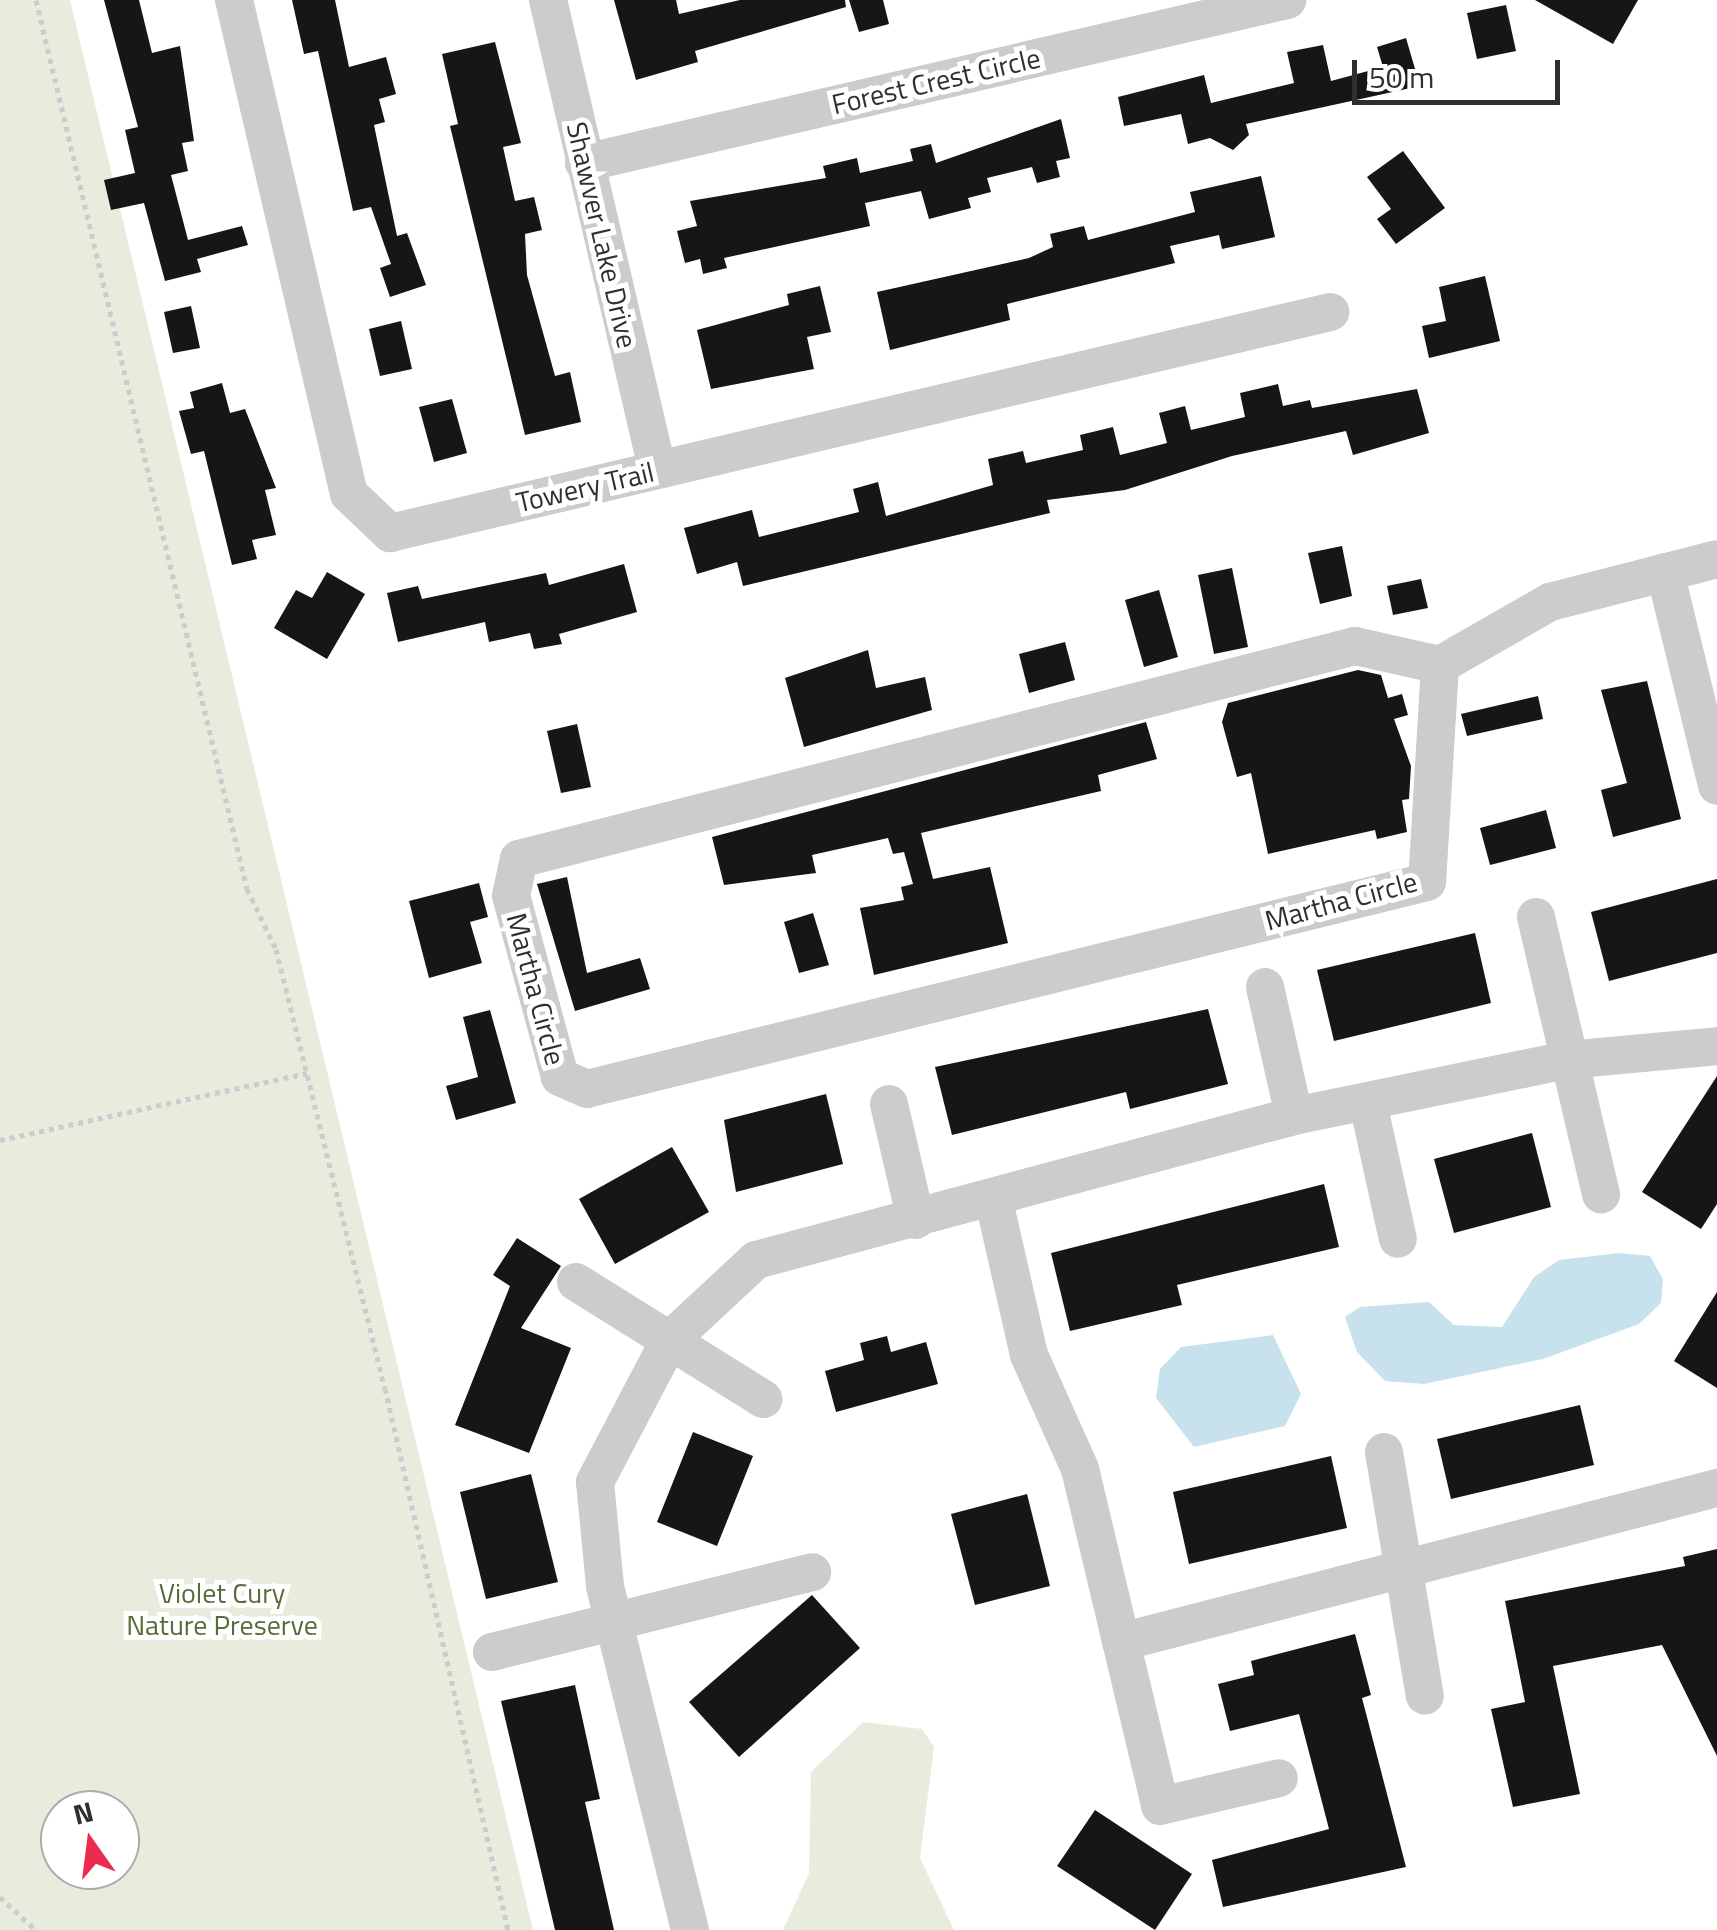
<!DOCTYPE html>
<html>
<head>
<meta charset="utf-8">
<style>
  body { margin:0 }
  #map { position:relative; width:1717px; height:1930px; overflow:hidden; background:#fff; font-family:"Titillium Web",sans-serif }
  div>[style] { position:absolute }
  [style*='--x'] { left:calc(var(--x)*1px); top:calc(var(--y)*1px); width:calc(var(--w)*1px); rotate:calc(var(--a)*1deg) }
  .green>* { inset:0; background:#e7ecdc }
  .water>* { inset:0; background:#c7e2ed }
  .building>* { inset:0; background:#161616 }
  .path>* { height:5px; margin-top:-2.5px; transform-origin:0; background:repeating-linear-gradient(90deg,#ccc 0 5px,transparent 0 10px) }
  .minor>* { height:38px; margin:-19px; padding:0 19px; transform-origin:19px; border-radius:19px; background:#ccc }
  span { translate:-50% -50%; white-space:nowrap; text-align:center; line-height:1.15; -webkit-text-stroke:10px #fff; paint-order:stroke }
  .street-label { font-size:28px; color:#2f2f2f }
  .park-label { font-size:28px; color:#576c3a }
  .north { position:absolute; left:40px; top:1790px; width:100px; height:100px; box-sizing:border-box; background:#fff; border:2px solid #acacac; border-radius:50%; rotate:346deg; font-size:28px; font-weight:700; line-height:40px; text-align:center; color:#2f2f2f }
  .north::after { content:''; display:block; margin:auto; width:35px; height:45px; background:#eb2c4e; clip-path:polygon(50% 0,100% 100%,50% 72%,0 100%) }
  .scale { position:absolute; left:1352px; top:60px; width:208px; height:45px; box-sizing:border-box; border:5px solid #2f2f2f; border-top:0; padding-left:12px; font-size:30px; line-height:35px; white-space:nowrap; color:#2f2f2f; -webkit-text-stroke:8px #fff; paint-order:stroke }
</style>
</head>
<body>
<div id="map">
  <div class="green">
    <div style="clip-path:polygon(evenodd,0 0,70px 0,533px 1930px,0 1930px,0 0,60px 1810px,120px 1810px,120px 1870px,60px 1870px,60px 1810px)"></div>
    <div style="clip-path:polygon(863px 1722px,922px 1729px,934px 1747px,920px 1858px,954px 1930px,783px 1930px,809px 1873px,811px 1772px)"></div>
  </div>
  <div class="water">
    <div style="clip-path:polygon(1619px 1253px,1650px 1256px,1663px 1279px,1661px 1303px,1639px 1324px,1543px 1359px,1424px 1384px,1385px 1381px,1357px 1352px,1345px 1317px,1360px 1307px,1429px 1302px,1454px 1325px,1502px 1327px,1534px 1277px,1559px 1260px)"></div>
    <div style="clip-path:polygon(1273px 1335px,1301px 1394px,1285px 1426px,1194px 1447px,1156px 1398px,1160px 1369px,1181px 1347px)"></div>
  </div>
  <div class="building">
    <div style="clip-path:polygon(104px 0,139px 0,152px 53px,180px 46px,194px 141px,182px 143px,188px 171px,171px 175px,188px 240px,242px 226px,248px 245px,197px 259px,201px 272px,165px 281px,144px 203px,111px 210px,104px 180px,135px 173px,125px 130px,138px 127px)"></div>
    <div style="clip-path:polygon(292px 0,335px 0,349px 67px,386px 57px,396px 94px,379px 99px,385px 122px,374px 125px,397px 236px,407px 233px,426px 285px,390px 297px,380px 268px,391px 264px,371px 207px,353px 211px,318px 51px,304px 54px)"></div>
    <div style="clip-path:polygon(614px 0,676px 0,679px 14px,740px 0,845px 0,846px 7px,695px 51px,698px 62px,636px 80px)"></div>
    <div style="clip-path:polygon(849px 0,883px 0,889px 24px,859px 32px)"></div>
    <div style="clip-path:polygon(1535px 0,1638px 0,1613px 44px)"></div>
    <div style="clip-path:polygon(1506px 5px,1516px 51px,1477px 59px,1467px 13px)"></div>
    <div style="clip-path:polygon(1406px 38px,1420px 86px,1246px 124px,1249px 135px,1233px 150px,1210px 138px,1188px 144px,1181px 114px,1124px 126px,1118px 97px,1204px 75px,1211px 103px,1294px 83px,1287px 52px,1323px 45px,1331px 81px,1383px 67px,1377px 47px)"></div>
    <div style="clip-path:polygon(495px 42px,521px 143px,503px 147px,515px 201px,534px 197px,542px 230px,525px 234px,527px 275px,555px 376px,570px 372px,581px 422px,525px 435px,450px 126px,458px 124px,442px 54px)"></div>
    <div style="clip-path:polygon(1061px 119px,1070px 158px,1056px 161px,1060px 177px,1037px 183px,1032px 167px,987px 178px,991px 192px,968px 198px,971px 208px,929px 219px,921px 191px,865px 203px,870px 226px,724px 258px,727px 268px,703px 274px,700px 259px,685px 263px,677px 231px,697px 226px,690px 201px,826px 178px,823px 166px,857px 158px,860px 173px,913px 161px,910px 149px,931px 144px,936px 163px)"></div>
    <div style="clip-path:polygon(1403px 151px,1445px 208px,1396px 244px,1377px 219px,1391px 209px,1367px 177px)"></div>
    <div style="clip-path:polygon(1261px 176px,1275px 237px,1222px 249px,1219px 235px,1170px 246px,1175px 263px,1007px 304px,1010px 320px,890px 350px,877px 292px,1029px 258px,1053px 247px,1050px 234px,1084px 226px,1088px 240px,1195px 212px,1190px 192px)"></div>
    <div style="clip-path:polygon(1485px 276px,1500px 341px,1429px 358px,1422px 326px,1446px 321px,1439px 287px)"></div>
    <div style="clip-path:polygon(820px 286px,831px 332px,807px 337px,814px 369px,711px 389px,697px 330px,789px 305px,787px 294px)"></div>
    <div style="clip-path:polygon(191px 306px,200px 348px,173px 353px,164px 312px)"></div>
    <div style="clip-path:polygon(401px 321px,412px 369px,380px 376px,369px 329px)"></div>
    <div style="clip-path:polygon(222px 383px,230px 413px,245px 409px,276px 488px,265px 490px,276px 535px,252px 540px,257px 559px,232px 565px,204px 451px,191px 454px,179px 411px,194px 408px,190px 392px)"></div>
    <div style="clip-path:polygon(1278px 384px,1283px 406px,1310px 400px,1312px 408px,1417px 389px,1429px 433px,1353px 455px,1346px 431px,1232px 456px,1125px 490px,1047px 500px,1050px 513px,743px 586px,737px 562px,697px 574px,684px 528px,752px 510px,759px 537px,859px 512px,853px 489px,878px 482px,886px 516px,993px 485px,988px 459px,1023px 451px,1026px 463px,1083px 450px,1080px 435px,1113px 427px,1120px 455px,1167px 443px,1159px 413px,1185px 406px,1191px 430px,1245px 417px,1240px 393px)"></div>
    <div style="clip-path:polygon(452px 399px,467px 453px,434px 462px,419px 407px)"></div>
    <div style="clip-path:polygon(1342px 546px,1352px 596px,1320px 604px,1308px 553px)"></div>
    <div style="clip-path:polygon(624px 564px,637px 612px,559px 634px,562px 644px,534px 649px,530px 633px,489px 642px,485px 622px,398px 642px,387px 593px,418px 586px,422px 599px,546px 573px,549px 585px)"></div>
    <div style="clip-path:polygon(1232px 568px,1248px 647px,1214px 654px,1198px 575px)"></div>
    <div style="clip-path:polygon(327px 572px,365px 594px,327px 659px,274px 628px,296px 590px,312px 598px)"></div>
    <div style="clip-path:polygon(1421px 579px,1428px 608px,1393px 615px,1387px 586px)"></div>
    <div style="clip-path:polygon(1159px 590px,1178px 657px,1144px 667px,1125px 600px)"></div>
    <div style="clip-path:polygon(1065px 642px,1075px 680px,1029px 693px,1019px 654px)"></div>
    <div style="clip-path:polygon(868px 650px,876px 688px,925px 677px,932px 710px,804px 747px,785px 678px)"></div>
    <div style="clip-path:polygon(1358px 670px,1381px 675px,1388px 698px,1402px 694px,1408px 715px,1394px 719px,1411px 766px,1409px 799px,1402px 800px,1407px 832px,1377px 839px,1375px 830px,1268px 854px,1251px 773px,1237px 777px,1222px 722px,1228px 703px)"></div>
    <div style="clip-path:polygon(1647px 681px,1681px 819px,1613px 837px,1601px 790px,1627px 783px,1601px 690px)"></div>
    <div style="clip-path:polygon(1538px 696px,1543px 719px,1467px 736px,1461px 714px)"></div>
    <div style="clip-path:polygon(1146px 722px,1157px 759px,1098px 775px,1101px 791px,921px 833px,933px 879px,990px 867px,1008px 943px,874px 975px,860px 908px,904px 900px,901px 887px,913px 884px,904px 852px,893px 854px,888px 838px,812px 855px,816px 873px,724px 885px,712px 837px)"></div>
    <div style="clip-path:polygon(577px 724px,591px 787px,561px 793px,547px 731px)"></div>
    <div style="clip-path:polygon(1546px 810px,1556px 848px,1490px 865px,1480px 828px)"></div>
    <div style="clip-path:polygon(567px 877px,587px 973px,640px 958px,650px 989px,575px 1011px,537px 884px)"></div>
    <div style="clip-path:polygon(1717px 879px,1717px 953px,1609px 981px,1591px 912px)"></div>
    <div style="clip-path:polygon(479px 883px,488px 917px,470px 922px,482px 963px,429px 978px,409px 901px)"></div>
    <div style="clip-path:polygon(813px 913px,829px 965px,799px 973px,784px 922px)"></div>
    <div style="clip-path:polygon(1475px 933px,1491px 1003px,1334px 1041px,1317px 970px)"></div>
    <div style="clip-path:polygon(1208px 1009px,1228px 1084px,1130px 1109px,1126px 1092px,952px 1135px,935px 1067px)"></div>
    <div style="clip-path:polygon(490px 1010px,516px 1103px,456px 1120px,446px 1086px,478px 1077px,463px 1017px)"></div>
    <div style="clip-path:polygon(1717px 1076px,1717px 1204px,1701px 1229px,1642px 1192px)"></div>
    <div style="clip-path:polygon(826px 1094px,843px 1164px,736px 1192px,724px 1120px)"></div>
    <div style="clip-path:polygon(1532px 1133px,1551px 1207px,1454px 1233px,1434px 1159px)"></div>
    <div style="clip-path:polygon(672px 1147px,709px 1212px,615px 1264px,579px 1199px)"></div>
    <div style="clip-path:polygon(1324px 1184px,1339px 1247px,1177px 1285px,1182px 1305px,1070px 1331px,1051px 1253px)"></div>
    <div style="clip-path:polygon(517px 1238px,561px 1266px,521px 1328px,571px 1348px,529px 1453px,455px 1425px,510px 1286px,493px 1275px)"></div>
    <div style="clip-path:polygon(1717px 1292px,1717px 1388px,1674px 1361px)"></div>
    <div style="clip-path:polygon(887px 1336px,891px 1352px,926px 1342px,938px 1384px,836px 1412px,825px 1371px,864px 1360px,860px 1343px)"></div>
    <div style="clip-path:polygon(1580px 1405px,1594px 1465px,1451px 1499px,1437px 1439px)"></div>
    <div style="clip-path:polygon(693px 1432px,753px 1456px,717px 1546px,657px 1522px)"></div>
    <div style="clip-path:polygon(1331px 1456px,1347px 1528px,1189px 1564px,1173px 1492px)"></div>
    <div style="clip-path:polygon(531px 1474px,558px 1582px,486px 1599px,460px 1492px)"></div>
    <div style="clip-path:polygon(1027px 1494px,1050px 1586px,975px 1605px,951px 1514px)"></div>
    <div style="clip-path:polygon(1717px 1549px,1717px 1756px,1662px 1645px,1553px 1666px,1580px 1794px,1513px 1807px,1491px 1709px,1525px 1702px,1505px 1601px,1685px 1566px,1683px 1557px)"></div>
    <div style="clip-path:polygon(812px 1595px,860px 1648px,739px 1757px,689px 1702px)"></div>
    <div style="clip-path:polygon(1355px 1634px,1371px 1695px,1362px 1698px,1406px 1867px,1223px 1907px,1212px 1860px,1329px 1829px,1299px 1714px,1230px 1731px,1218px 1684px,1254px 1675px,1251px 1661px)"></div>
    <div style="clip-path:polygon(575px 1685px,600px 1799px,585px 1802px,614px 1930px,555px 1930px,501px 1701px)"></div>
    <div style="clip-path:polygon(1095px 1810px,1192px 1874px,1155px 1930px,1057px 1866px)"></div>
  </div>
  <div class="path">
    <div style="--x:36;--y:0;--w:914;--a:76.65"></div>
    <div style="--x:247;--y:889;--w:67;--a:64.2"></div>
    <div style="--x:276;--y:949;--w:452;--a:76.1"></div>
    <div style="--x:385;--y:1388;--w:556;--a:77.21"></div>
    <div style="--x:0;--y:1140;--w:314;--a:-12.3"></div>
    <div style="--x:0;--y:1897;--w:49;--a:42.5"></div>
  </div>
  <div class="minor">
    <div style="--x:234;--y:0;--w:507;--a:76.9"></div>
    <div style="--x:349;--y:494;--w:57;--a:43.6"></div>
    <div style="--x:390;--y:533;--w:966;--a:-13.23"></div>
    <div style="--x:548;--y:0;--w:481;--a:76.9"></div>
    <div style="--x:584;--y:163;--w:722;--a:-13.05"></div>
    <div style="--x:1665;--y:572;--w:220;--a:76.3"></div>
    <div style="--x:1355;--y:646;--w:87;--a:12.6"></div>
    <div style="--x:1440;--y:665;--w:217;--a:93.4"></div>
    <div style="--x:1427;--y:882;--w:865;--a:166.16"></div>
    <div style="--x:587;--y:1089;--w:30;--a:-156"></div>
    <div style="--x:560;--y:1077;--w:188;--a:-105.1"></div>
    <div style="--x:511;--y:896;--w:38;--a:-78"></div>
    <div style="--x:519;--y:859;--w:863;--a:-14.29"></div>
    <div style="--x:1440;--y:665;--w:127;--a:-29.8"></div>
    <div style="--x:1550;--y:602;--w:172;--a:-14.4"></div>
    <div style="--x:1536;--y:917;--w:285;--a:76.8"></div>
    <div style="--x:1265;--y:987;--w:132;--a:77.3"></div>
    <div style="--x:1368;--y:1103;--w:139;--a:77.6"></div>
    <div style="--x:889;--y:1104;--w:119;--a:76.9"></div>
    <div style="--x:994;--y:1201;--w:158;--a:77.2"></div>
    <div style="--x:1029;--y:1355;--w:125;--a:65.9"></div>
    <div style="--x:1080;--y:1469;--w:346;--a:76.6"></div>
    <div style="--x:1160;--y:1806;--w:122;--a:-13.2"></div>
    <div style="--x:576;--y:1282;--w:221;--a:32"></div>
    <div style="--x:1384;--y:1452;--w:247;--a:80.5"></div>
    <div style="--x:1121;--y:1642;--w:616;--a:-14.49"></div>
    <div style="--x:492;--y:1652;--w:330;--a:-14"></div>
    <div style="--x:690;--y:1930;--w:354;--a:-103.9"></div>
    <div style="--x:605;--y:1586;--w:104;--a:-95.5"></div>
    <div style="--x:595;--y:1482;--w:159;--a:-62.3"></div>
    <div style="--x:669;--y:1341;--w:119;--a:-43"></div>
    <div style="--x:756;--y:1260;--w:557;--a:-14.98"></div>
    <div style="--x:1294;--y:1116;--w:279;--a:-11.6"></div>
    <div style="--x:1567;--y:1060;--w:151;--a:-5.3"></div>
  </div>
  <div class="street-label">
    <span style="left:936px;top:81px;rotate:-13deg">Forest Crest Circle</span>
    <span style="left:602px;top:235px;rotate:77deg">Shawver Lake Drive</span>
    <span style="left:585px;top:487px;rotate:-13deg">Towery Trail</span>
    <span style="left:1341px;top:901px;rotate:-15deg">Martha Circle</span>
    <span style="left:536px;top:989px;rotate:75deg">Martha Circle</span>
  </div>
  <div class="park-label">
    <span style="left:222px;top:1609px">Violet Cury<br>Nature Preserve</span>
  </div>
  <div class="north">N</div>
  <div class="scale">50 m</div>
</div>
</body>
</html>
